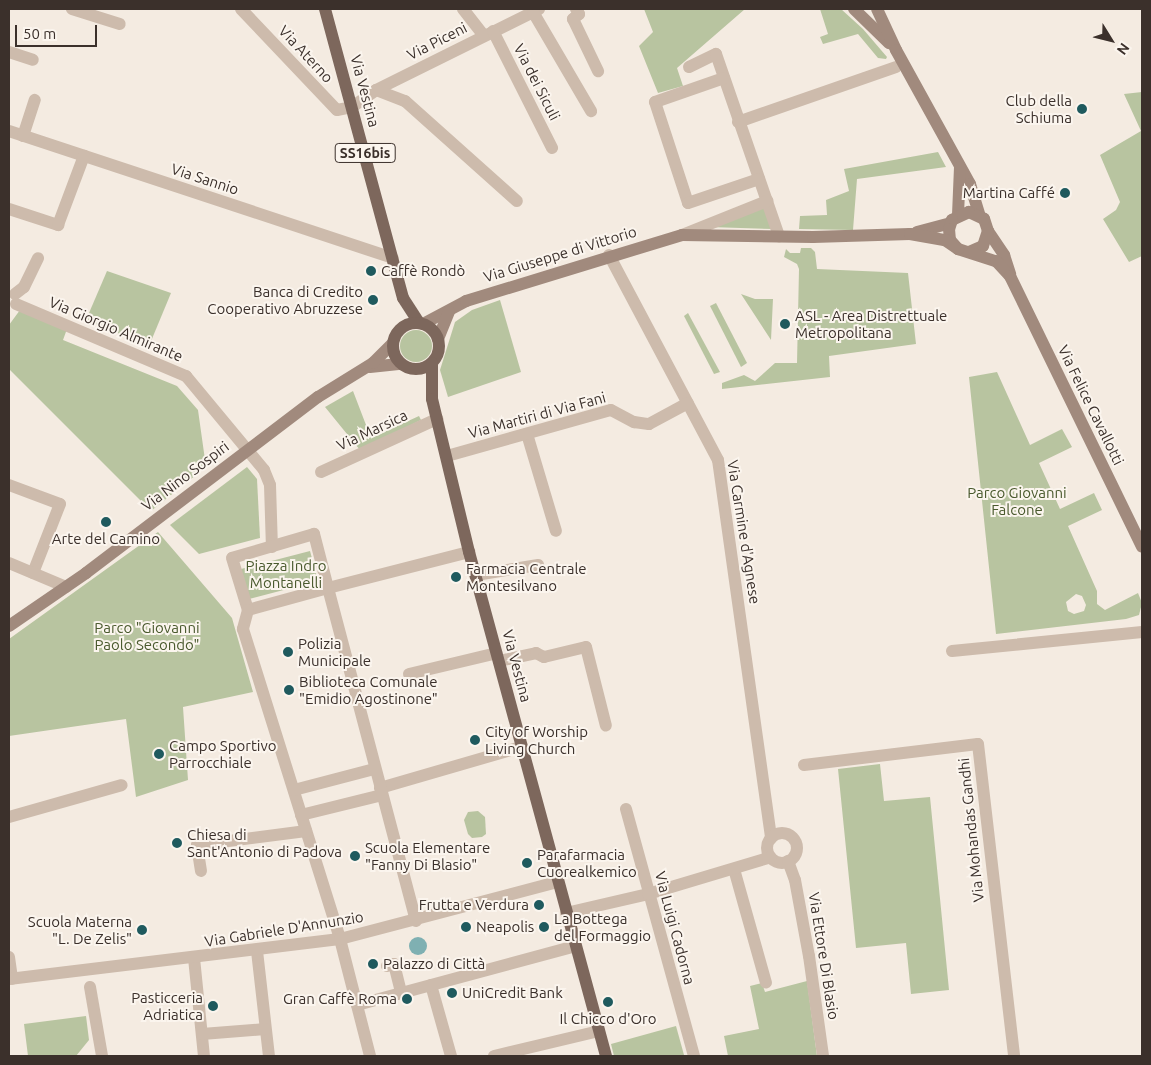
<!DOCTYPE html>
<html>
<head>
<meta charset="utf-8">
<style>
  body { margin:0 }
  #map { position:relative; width:1151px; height:1065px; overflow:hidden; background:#f4ebe1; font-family:Ubuntu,sans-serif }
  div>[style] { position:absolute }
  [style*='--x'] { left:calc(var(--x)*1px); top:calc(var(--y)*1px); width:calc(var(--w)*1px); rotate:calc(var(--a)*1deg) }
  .green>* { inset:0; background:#b8c4a0 }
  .round { border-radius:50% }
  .water>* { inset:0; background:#7fb0b2 }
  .street>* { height:12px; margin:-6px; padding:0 6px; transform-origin:6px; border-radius:6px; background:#cdbbac }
  .street>.ring { margin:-6px; padding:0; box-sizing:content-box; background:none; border:12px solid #cdbbac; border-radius:50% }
  .secondary>* { height:12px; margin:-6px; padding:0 6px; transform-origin:6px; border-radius:6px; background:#a18a7d }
  .primary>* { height:12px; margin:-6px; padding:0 6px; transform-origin:6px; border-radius:6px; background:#7d675c }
  .primary>.ring { margin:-6px; padding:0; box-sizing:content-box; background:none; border:12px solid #7d675c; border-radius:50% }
  .dots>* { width:14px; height:14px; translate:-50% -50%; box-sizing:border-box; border:2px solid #fbf5ee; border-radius:50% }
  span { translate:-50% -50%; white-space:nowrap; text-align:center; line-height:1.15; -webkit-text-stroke:4px #fbf5ee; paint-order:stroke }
  .shield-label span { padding:1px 4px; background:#fbf5ee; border:1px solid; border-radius:4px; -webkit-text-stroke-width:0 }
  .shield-label { font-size:14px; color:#3b302b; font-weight:700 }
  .street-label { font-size:15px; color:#3b302b }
  .poi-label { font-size:15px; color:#3b302b }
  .right { translate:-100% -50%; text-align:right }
  .left { translate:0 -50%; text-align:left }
  .park-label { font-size:15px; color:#4a5a2e }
  .frame { position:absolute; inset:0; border:10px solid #3b302b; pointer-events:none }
  .north { position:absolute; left:1086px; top:15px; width:50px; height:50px; -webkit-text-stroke:4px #fbf5ee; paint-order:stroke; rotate:126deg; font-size:14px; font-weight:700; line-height:20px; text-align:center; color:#3b302b }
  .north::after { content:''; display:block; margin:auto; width:18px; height:22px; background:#3b302b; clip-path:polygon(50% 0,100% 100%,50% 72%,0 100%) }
  .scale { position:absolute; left:15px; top:25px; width:82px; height:22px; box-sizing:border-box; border:2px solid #3b302b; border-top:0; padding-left:6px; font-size:15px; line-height:18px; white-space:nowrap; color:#3b302b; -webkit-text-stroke:4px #fbf5ee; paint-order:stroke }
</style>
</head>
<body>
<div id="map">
  <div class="green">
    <div style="clip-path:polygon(644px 9px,745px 9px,677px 68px,683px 86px,658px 93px,639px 46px,653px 32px)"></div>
    <div style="clip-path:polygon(820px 9px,841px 9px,863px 29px,887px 57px,886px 59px,878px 58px,858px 34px,823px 44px,820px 37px,828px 34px)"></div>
    <div style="clip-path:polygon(1142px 92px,1142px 256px,1129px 262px,1103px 219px,1116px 210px,1120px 202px,1100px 155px,1141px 131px,1124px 94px)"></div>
    <div style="clip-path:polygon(938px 152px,946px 167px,857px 179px,853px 230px,799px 229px,800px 216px,827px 215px,826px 200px,849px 191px,844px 169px)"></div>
    <div style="clip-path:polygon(765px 205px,773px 229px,709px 227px)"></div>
    <div style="clip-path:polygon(801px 248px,811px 248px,815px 252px,817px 269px,908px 273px,916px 344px,829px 356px,830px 377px,722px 389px,722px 383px,744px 375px,755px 381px,775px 363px,797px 363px,799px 269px,797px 264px,784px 257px,786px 249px,790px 253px,800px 253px)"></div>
    <div style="clip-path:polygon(107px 271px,171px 293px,149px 346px,86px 320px)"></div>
    <div style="clip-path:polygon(741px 294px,755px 299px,773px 299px,771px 340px)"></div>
    <div style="clip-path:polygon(500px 300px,521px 372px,448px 397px,440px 370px,455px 322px,472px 310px)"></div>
    <div style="clip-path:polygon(716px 303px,747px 363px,741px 367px,710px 306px)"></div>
    <div style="clip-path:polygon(20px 310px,67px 329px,63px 340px,177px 386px,198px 410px,206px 467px,151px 511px,9px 369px,9px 325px)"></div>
    <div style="clip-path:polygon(688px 313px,720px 372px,714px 374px,684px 316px)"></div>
    <div class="round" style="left:400px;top:330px;width:32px;height:32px"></div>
    <div style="clip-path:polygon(evenodd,997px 372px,1030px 445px,1062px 429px,1072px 447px,1039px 463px,1060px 509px,1094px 493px,1102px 510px,1068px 526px,1097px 591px,1097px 604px,1105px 610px,1138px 593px,1142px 603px,1139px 615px,1126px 619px,996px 634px,969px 377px,997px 372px,1076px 594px,1082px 596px,1086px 605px,1084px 611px,1074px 614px,1068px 611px,1066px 602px,1076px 594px)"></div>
    <div style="clip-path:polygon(353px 391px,371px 438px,419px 416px,421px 420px,360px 450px,325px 407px)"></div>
    <div style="clip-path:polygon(247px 467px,257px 479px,260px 538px,199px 554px,170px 525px)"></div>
    <div style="clip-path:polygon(158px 532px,232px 618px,253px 692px,183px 707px,188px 780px,136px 797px,126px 719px,9px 736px,9px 639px)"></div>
    <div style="clip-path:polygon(310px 551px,318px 581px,249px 599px,241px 569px)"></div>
    <div style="clip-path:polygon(880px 764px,884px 801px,930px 797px,949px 990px,911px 994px,906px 943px,856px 948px,838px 769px)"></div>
    <div style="clip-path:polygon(468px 812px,478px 811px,485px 817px,486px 834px,482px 837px,472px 838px,468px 834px,464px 820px)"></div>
    <div style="clip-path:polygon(807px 981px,817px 1056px,728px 1056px,724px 1036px,759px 1029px,750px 986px,762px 983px,765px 992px)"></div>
    <div style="clip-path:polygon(86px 1016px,89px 1040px,76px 1056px,28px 1056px,24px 1024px)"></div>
    <div style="clip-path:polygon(676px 1026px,684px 1055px,614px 1056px,611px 1044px)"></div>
  </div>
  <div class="water">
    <div class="round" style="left:409px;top:937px;width:18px;height:18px"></div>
  </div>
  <div class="street">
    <div style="--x:72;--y:9;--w:50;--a:17.4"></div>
    <div style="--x:241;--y:9;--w:139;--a:46.5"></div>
    <div style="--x:337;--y:110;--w:15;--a:-11"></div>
    <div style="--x:352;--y:107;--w:29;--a:-35"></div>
    <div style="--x:376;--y:90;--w:182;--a:-26.4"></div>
    <div style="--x:463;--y:9;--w:34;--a:52"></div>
    <div style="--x:576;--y:9;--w:6;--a:59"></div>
    <div style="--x:579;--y:14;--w:8;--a:140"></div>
    <div style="--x:573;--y:19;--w:58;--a:64.3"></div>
    <div style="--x:533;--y:12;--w:115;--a:59.6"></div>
    <div style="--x:493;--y:31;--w:131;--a:63.2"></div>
    <div style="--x:9;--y:52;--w:25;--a:18"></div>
    <div style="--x:689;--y:67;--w:30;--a:-26"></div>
    <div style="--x:716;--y:54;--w:193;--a:70.9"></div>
    <div style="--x:724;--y:78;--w:73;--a:160.8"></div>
    <div style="--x:655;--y:102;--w:106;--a:71.9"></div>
    <div style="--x:688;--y:203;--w:75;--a:-18.7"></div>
    <div style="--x:376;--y:90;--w:31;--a:21"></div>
    <div style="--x:405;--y:101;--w:150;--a:41.8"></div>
    <div style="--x:738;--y:122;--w:167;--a:-19.2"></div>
    <div style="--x:9;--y:131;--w:404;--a:18.3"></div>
    <div style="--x:23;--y:136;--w:38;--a:-72"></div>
    <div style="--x:9;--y:209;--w:52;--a:18.1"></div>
    <div style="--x:58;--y:225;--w:74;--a:-69.4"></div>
    <div style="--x:682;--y:235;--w:92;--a:-21.8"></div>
    <div style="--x:609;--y:255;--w:232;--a:62"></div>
    <div style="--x:718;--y:460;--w:382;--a:82"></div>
    <div style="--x:15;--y:294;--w:11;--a:-38"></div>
    <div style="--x:24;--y:287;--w:32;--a:-64"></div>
    <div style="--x:16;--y:304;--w:185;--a:23"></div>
    <div style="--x:186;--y:376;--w:122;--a:50.3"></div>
    <div style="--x:264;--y:470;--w:16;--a:68"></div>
    <div style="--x:270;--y:485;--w:62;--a:88.2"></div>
    <div style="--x:527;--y:434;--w:101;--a:73.4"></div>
    <div style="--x:447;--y:456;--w:170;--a:-15.7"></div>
    <div style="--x:611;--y:410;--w:26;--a:28"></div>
    <div style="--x:634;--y:422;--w:15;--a:8"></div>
    <div style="--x:649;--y:424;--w:44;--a:-28.3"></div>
    <div style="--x:321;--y:472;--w:128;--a:-24.6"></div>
    <div style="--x:9;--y:485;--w:54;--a:20.4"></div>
    <div style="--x:60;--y:504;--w:74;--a:111.4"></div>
    <div style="--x:9;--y:563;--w:62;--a:22.8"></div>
    <div style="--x:476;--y:575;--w:63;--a:-9.2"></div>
    <div style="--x:248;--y:610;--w:83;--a:-15.4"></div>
    <div style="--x:328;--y:588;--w:56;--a:-104.5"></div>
    <div style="--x:314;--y:534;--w:85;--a:163.7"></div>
    <div style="--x:232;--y:558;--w:54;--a:72.9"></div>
    <div style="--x:248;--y:610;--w:20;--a:105"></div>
    <div style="--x:243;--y:629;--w:325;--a:72.6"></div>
    <div style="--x:340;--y:939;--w:121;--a:75.6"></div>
    <div style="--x:952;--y:651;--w:191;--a:-5.7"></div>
    <div style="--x:499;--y:661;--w:38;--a:-12"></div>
    <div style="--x:536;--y:653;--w:9;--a:27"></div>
    <div style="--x:544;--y:657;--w:43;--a:-13.4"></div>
    <div style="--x:586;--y:647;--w:81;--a:75.8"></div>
    <div style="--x:409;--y:674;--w:90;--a:-13.4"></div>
    <div style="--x:804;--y:765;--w:175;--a:-6.9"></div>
    <div style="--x:978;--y:744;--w:314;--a:83.4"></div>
    <div style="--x:380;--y:788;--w:147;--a:-16.2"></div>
    <div style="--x:294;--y:790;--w:83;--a:-14.7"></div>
    <div style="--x:626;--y:809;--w:256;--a:74.6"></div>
    <div style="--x:301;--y:815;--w:83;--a:-13.9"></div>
    <div style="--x:9;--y:817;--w:117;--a:-15.8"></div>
    <div class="ring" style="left:767px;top:833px;width:18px;height:18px"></div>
    <div style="--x:788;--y:861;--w:20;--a:70"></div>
    <div style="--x:795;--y:880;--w:77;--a:79.6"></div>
    <div style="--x:809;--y:956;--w:101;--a:82"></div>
    <div style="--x:734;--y:869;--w:118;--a:74.3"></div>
    <div style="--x:201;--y:871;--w:26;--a:-99"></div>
    <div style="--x:197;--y:845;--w:110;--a:-7.3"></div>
    <div style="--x:566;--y:913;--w:84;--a:-13"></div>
    <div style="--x:648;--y:894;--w:128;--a:-16.7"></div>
    <div style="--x:416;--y:921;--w:344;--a:-104.8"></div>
    <div style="--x:328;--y:588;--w:146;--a:-14.3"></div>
    <div style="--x:257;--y:951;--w:106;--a:83.5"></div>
    <div style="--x:9;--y:957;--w:22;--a:82"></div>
    <div style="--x:194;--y:958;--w:99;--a:84.2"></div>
    <div style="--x:387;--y:966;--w:7;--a:-16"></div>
    <div style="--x:394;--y:964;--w:30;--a:76"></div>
    <div style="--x:9;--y:979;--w:333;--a:-6.9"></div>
    <div style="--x:340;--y:939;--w:225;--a:-14.7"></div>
    <div style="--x:431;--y:985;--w:74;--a:74.3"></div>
    <div style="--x:90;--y:987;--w:70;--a:80.1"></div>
    <div style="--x:357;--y:1005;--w:226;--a:-15.1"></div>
    <div style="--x:202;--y:1034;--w:63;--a:-4.5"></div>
    <div style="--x:494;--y:1056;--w:108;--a:-13.4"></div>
  </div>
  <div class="secondary">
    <div style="--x:854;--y:9;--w:49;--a:44.2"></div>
    <div style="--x:877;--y:9;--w:45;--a:65.1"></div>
    <div style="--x:896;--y:50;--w:153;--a:61.1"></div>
    <div style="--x:970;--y:184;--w:34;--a:73"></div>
    <div style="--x:958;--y:215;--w:48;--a:-87.6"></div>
    <div style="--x:988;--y:231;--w:29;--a:56"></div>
    <div style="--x:1004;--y:255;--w:20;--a:72"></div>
    <div style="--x:917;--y:232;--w:34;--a:-15"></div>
    <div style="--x:969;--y:252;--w:15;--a:-23"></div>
    <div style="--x:983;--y:246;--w:16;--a:-72"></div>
    <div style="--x:988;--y:231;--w:13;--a:-108"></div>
    <div style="--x:984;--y:219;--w:17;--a:-155"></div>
    <div style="--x:969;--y:212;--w:19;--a:155"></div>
    <div style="--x:952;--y:220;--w:9;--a:108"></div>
    <div style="--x:949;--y:229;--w:11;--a:85"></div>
    <div style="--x:950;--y:240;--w:12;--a:48"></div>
    <div style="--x:958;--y:249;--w:40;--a:18"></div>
    <div style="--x:996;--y:261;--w:21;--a:47"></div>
    <div style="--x:1010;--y:276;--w:301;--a:64"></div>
    <div style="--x:423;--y:324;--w:49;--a:-28.1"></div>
    <div style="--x:466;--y:301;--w:226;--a:-17"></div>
    <div style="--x:682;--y:235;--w:131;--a:0.9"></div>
    <div style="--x:813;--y:237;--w:97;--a:-1.8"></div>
    <div style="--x:910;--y:234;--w:36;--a:10"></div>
    <div style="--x:945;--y:240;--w:16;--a:35"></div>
    <div style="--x:438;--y:339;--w:29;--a:-68"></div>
    <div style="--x:370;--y:367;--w:31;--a:-6"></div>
    <div style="--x:9;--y:626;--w:93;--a:-34.5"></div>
    <div style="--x:86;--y:573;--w:291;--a:-37.2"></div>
    <div style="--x:318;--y:397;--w:65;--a:-31.7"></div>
    <div style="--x:373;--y:363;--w:28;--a:-45"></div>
  </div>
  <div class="primary">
    <div style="--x:325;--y:9;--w:299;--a:74.9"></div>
    <div style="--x:403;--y:298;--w:30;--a:57"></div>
    <div class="ring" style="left:393px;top:323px;width:34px;height:34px"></div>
    <div style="--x:432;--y:363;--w:36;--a:90"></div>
    <div style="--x:432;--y:399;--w:157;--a:76.4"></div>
    <div style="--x:469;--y:552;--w:522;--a:74.79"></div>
  </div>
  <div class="dots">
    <div style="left:1082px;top:109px;background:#1f5a5e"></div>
    <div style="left:1065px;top:193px;background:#1f5a5e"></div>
    <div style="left:371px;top:271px;background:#1f5a5e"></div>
    <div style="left:373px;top:300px;background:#1f5a5e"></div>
    <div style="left:785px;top:324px;background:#1f5a5e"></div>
    <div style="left:106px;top:522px;background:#1f5a5e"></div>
    <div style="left:456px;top:577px;background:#1f5a5e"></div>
    <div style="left:288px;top:652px;background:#1f5a5e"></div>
    <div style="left:289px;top:690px;background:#1f5a5e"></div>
    <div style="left:475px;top:740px;background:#1f5a5e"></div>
    <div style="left:159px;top:754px;background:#1f5a5e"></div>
    <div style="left:177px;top:843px;background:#1f5a5e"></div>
    <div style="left:355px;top:856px;background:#1f5a5e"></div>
    <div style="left:527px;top:863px;background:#1f5a5e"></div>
    <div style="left:539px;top:905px;background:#1f5a5e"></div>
    <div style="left:466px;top:927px;background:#1f5a5e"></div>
    <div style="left:544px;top:927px;background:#1f5a5e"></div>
    <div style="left:142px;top:930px;background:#1f5a5e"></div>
    <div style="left:373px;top:964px;background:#1f5a5e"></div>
    <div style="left:452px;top:993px;background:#1f5a5e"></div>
    <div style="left:407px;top:999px;background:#1f5a5e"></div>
    <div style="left:608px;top:1002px;background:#1f5a5e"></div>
    <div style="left:213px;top:1006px;background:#1f5a5e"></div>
  </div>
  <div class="shield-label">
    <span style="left:365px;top:153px">SS16bis</span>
  </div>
  <div class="street-label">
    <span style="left:437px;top:41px;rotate:-27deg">Via Piceni</span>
    <span style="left:306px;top:54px;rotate:47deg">Via Aterno</span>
    <span style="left:537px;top:82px;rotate:63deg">Via dei Siculi</span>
    <span style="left:365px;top:91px;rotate:75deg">Via Vestina</span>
    <span style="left:205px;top:179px;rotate:18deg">Via Sannio</span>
    <span style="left:560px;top:254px;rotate:-17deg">Via Giuseppe di Vittorio</span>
    <span style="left:116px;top:329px;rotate:23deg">Via Giorgio Almirante</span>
    <span style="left:1091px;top:405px;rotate:64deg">Via Felice Cavallotti</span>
    <span style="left:537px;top:415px;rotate:-15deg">Via Martiri di Via Fani</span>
    <span style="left:372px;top:430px;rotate:-25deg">Via Marsica</span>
    <span style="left:185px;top:476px;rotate:-37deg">Via Nino Sospiri</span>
    <span style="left:744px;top:532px;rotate:81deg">Via Carmine d'Agnese</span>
    <span style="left:517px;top:666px;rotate:75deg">Via Vestina</span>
    <span style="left:971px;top:830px;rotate:-96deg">Via Mohandas Gandhi</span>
    <span style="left:675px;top:928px;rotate:75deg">Via Luigi Cadorna</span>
    <span style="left:284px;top:929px;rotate:-9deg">Via Gabriele D'Annunzio</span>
    <span style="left:824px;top:956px;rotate:81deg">Via Ettore Di Blasio</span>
  </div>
  <div class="poi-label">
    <span class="right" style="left:1072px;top:109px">Club della<br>Schiuma</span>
    <span class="right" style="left:1055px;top:193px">Martina Caffé</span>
    <span class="left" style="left:381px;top:271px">Caffè Rondò</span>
    <span class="right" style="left:363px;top:300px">Banca di Credito<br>Cooperativo Abruzzese</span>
    <span class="left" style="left:795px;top:324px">ASL - Area Distrettuale<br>Metropolitana</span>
    <span style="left:106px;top:539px">Arte del Camino</span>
    <span class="left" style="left:466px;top:577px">Farmacia Centrale<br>Montesilvano</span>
    <span class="left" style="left:298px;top:652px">Polizia<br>Municipale</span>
    <span class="left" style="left:299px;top:690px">Biblioteca Comunale<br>"Emidio Agostinone"</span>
    <span class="left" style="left:485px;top:740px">City of Worship<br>Living Church</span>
    <span class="left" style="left:169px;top:754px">Campo Sportivo<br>Parrocchiale</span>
    <span class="left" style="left:187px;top:843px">Chiesa di<br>Sant'Antonio di Padova</span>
    <span class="left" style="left:365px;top:856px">Scuola Elementare<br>"Fanny Di Blasio"</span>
    <span class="left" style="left:537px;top:863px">Parafarmacia<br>Cuorealkemico</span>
    <span class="right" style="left:529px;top:905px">Frutta e Verdura</span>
    <span class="left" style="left:554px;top:927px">La Bottega<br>del Formaggio</span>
    <span class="right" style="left:132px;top:930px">Scuola Materna<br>"L. De Zelis"</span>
    <span class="left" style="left:476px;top:927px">Neapolis</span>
    <span class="left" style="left:383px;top:964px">Palazzo di Città</span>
    <span class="left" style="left:462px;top:993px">UniCredit Bank</span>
    <span class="right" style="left:203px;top:1006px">Pasticceria<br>Adriatica</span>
    <span class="right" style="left:397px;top:999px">Gran Caffè Roma</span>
    <span style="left:608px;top:1019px">Il Chicco d'Oro</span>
  </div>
  <div class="park-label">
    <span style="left:1017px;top:501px">Parco Giovanni<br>Falcone</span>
    <span style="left:286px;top:574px">Piazza Indro<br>Montanelli</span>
    <span style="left:147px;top:636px">Parco "Giovanni<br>Paolo Secondo"</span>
  </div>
  <div class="frame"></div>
  <div class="north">N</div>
  <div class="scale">50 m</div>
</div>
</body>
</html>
